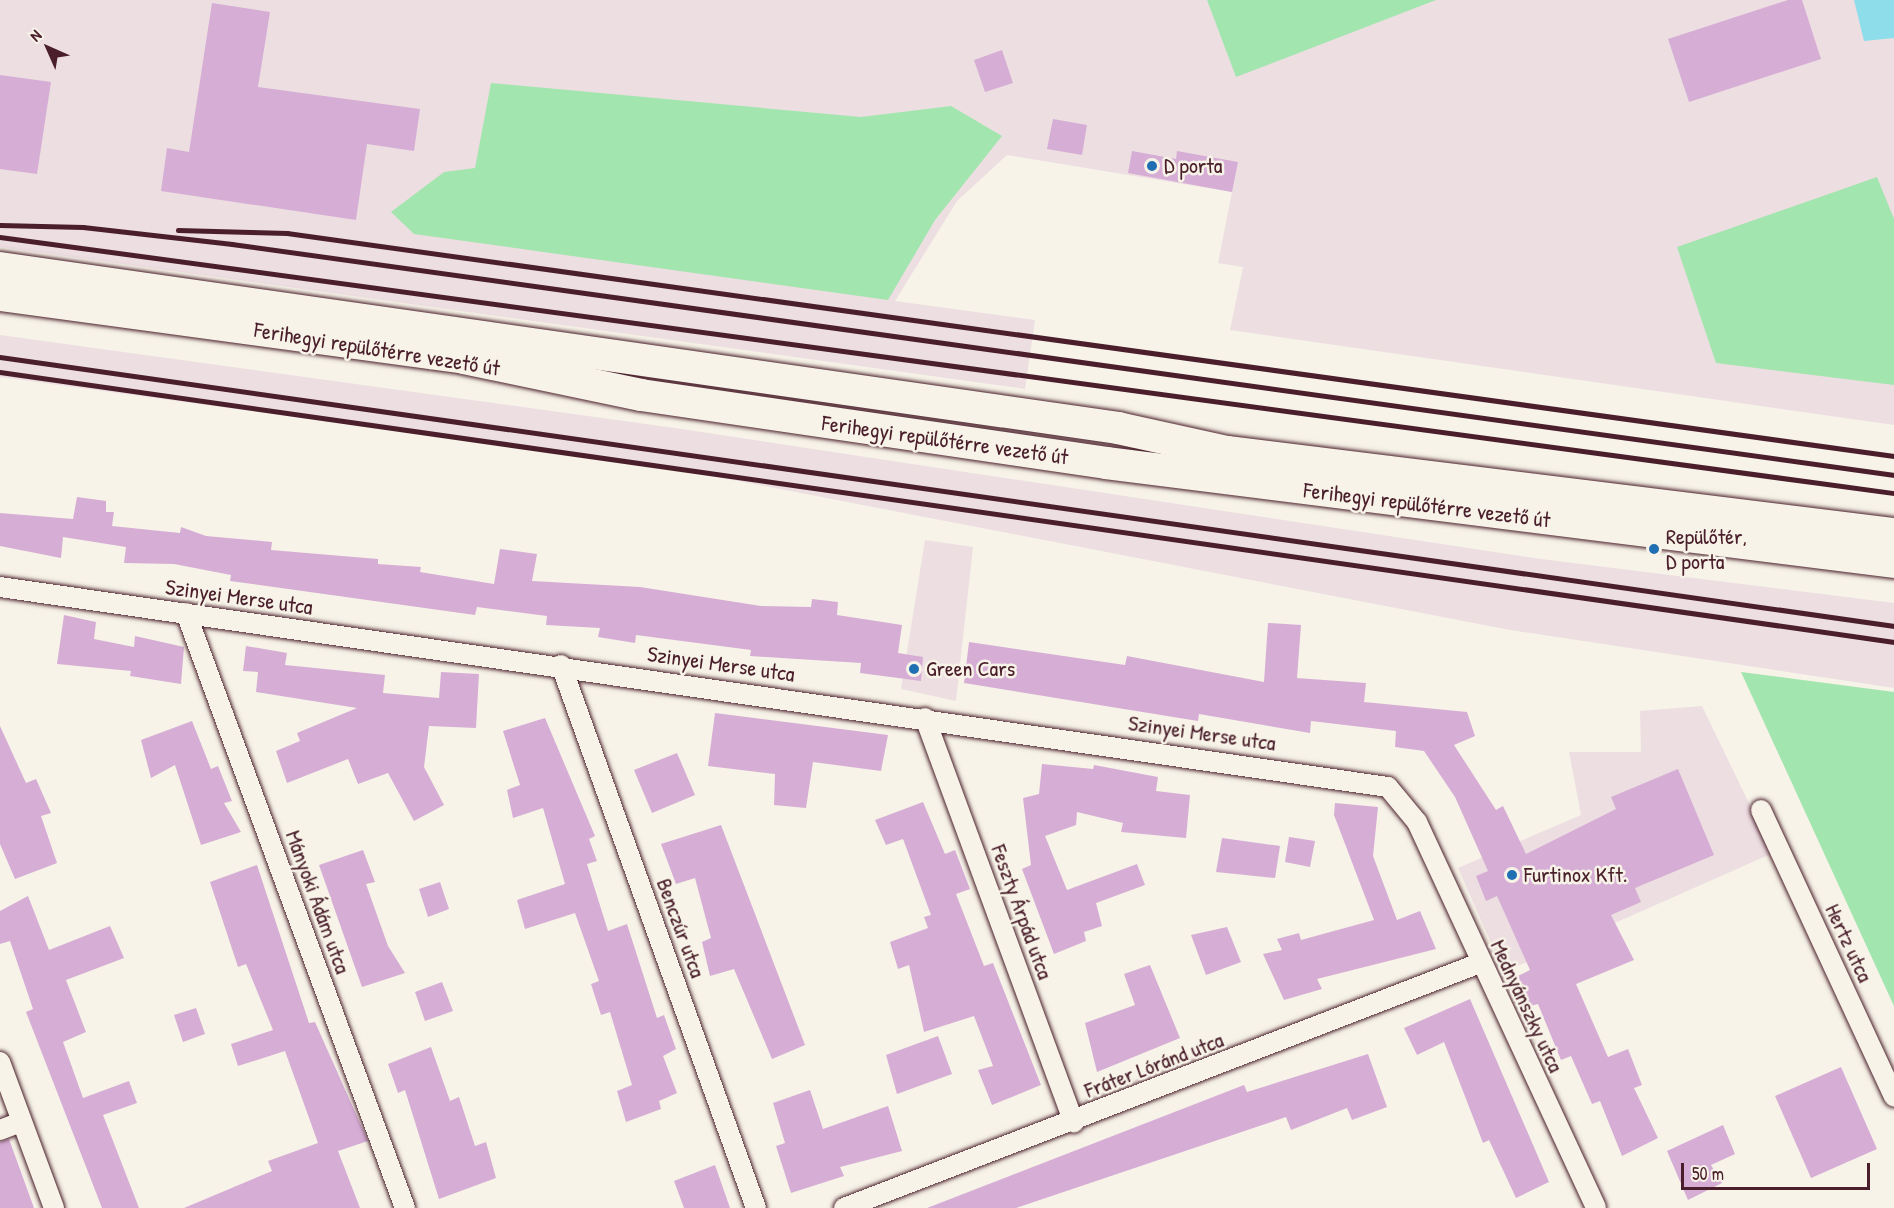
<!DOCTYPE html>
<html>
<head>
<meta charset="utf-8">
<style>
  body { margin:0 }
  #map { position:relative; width:1894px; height:1208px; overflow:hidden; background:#f7f3e8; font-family:"Patrick Hand",sans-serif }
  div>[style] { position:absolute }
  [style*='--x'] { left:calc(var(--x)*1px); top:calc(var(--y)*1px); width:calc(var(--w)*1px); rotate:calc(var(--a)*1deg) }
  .built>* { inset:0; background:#eddee2 }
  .green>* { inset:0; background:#a3e5ae }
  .water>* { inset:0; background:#8eddeb }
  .building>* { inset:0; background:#d6aed5 }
  .roads { filter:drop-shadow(0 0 2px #4a1f2b) drop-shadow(0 0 2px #4a1f2b) }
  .minor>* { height:20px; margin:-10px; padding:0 10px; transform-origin:10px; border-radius:10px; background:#f7f3e8 }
  .primary>* { height:32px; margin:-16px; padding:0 16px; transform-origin:16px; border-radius:16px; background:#f7f3e8 }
  .rail>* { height:4.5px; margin:-2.25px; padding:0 2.25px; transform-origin:2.25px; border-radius:2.25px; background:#4a1f2b }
  .dots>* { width:16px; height:16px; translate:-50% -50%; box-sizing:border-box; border:3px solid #f7f3e8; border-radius:50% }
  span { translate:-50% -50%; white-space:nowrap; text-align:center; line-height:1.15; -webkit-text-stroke:5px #f7f3e8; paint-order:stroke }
  .poi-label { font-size:22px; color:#4a1f2b }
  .left { translate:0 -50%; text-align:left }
  .street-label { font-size:22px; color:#4a1f2b }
  .north { position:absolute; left:18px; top:18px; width:60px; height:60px; -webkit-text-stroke:4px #f7f3e8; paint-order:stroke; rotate:315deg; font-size:16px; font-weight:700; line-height:24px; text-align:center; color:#4a1f2b }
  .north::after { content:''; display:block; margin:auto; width:21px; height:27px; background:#4a1f2b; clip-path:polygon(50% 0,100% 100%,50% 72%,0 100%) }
  .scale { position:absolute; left:1681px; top:1163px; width:189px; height:27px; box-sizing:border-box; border:3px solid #4a1f2b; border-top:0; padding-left:8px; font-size:18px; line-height:21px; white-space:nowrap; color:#4a1f2b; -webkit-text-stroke:4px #f7f3e8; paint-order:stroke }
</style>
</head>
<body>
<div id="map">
  <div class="built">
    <div style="clip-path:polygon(0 0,1894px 0,1894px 425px,1230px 330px,1243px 267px,1218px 263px,1232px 192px,1007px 155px,957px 201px,895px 301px,1035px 320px,1025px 389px,0 247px)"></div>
    <div style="clip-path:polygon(0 335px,675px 428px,1541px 559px,1894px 603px,1894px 688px,1510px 630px,671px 468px,0 377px)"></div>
    <div style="clip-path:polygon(925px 540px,973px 547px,956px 701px,901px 689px)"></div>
    <div style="clip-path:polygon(1702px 706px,1773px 853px,1504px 972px,1458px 868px,1581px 815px,1569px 752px,1641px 752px,1640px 711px)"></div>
  </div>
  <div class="green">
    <div style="clip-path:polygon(1207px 0,1436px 0,1236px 77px)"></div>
    <div style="clip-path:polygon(491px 83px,861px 117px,951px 106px,1002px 136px,935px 220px,888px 300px,414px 234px,391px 212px,444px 172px,475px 168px)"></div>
    <div style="clip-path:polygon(1877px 177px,1894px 219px,1894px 385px,1716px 363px,1677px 247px)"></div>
    <div style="clip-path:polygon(1741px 672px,1894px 692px,1894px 1006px)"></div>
  </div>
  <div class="water">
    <div style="clip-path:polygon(1854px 0,1894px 0,1894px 38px,1864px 41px)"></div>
  </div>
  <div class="building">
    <div style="clip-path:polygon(1788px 0,1802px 0,1821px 59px,1689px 102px,1668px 39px)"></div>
    <div style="clip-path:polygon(212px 3px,270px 12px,258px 87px,420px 109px,414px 151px,367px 144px,356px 220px,161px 191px,167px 148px,189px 152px)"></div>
    <div style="clip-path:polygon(1002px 50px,1013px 83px,985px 92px,974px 60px)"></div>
    <div style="clip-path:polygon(0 75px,51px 82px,37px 174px,0 169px)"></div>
    <div style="clip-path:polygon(1053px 119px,1087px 125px,1082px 155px,1047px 149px)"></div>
    <div style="clip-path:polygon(1132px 151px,1176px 159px,1177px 151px,1238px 162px,1232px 192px,1128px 173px)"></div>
    <div style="clip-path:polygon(77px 497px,106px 501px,106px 512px,114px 512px,112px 526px,180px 533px,181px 527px,206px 536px,272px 542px,271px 550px,378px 559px,378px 564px,421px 567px,420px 572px,494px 584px,500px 549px,537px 554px,532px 581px,640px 587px,761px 606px,811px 607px,812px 599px,838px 602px,837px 615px,902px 625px,898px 653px,923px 657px,921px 681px,860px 673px,861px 663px,750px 656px,751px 650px,636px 635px,635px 643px,598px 637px,600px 628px,546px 625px,547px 616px,477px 607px,475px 615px,230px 581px,231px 575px,174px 564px,124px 563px,126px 547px,63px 537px,61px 558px,0 546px,0 513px,73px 519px)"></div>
    <div style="clip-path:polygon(64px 615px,96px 622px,94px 639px,134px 647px,135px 636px,184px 647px,181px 684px,130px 676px,131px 671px,57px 664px)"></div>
    <div style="clip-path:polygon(1268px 623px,1301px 625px,1297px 678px,1366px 683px,1364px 702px,1467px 712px,1475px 736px,1454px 745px,1496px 810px,1503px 806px,1526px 854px,1616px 809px,1611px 797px,1678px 769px,1714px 855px,1635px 888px,1641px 902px,1611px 915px,1634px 960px,1576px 984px,1608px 1057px,1628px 1049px,1642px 1085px,1634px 1088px,1658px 1138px,1622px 1156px,1600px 1101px,1592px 1104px,1571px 1056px,1561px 1060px,1538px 1004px,1530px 1006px,1518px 976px,1530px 970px,1497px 896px,1486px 901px,1476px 876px,1488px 871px,1455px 797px,1424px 751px,1395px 747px,1396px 731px,1311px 721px,1310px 733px,1199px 714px,1198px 721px,964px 683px,969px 642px,1125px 665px,1127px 656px,1264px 682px)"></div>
    <div style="clip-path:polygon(246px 646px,287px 653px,285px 665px,385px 675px,383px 693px,439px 698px,441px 672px,479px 674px,476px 728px,429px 726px,424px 767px,444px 805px,414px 821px,388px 773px,358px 784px,348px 759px,287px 783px,276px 751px,300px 741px,297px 733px,357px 708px,256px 692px,258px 672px,243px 671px)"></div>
    <div style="clip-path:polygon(715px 713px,888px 735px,881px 771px,813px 762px,806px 808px,774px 805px,775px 774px,708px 766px)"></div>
    <div style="clip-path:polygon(545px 718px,595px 836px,589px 839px,597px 861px,587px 864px,608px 931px,627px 924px,657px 1018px,664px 1015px,676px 1049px,663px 1056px,677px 1093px,659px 1101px,661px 1109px,626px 1122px,617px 1091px,632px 1085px,610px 1012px,601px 1015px,591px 984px,599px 981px,575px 913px,525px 929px,517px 900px,565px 884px,543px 808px,513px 818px,507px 790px,520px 785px,503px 731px)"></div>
    <div style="clip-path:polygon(192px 721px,211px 769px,218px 766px,232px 801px,224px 803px,241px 832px,201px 845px,175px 765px,151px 778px,141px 740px)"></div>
    <div style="clip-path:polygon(0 726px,26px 783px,36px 779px,51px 813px,41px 816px,57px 863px,15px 879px,0 844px)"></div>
    <div style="clip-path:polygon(677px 753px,695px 795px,652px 813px,634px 770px)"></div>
    <div style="clip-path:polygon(1042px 764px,1093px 769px,1094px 765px,1158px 777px,1156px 791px,1190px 795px,1186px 838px,1121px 832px,1123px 823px,1077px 812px,1076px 825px,1045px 836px,1067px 890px,1137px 864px,1145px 885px,1096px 903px,1102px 926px,1084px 932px,1086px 941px,1054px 954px,1022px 869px,1031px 865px,1023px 798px,1039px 794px)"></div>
    <div style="clip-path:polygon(923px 802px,945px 854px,955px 850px,970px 889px,956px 894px,984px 966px,993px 963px,1041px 1085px,992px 1105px,978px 1070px,993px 1066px,974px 1016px,924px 1032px,909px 965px,898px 969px,890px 942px,928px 928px,924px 917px,931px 915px,903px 839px,886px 845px,875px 820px)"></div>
    <div style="clip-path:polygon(1335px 803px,1378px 807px,1373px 856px,1397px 920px,1420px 911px,1436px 949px,1317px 979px,1322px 989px,1284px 1000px,1263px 954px,1282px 950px,1277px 939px,1299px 933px,1301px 940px,1374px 920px,1334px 815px)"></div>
    <div style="clip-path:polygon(721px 825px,805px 1045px,772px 1059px,734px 969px,710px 976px,702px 942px,711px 938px,695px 878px,676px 884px,661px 844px)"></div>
    <div style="clip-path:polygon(1289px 837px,1315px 841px,1310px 867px,1285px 862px)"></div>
    <div style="clip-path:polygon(1222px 838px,1280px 846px,1275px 878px,1216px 872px)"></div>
    <div style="clip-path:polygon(363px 850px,375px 882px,366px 884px,388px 946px,405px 973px,362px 987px,319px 865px)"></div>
    <div style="clip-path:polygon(257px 865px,309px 1023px,315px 1022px,368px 1141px,338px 1151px,360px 1208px,184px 1208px,272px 1171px,268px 1161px,318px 1143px,285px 1051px,238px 1066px,231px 1044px,273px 1030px,246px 964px,238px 967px,210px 882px)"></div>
    <div style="clip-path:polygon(440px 882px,449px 909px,428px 917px,419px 889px)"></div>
    <div style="clip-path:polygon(28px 896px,49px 950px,110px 926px,124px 958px,66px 980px,86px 1032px,63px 1042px,83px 1098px,129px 1081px,137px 1103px,103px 1115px,139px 1208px,102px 1208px,26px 1012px,33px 1009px,10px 941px,0 944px,0 911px)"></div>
    <div style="clip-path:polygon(1227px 927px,1241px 962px,1206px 975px,1191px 935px)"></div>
    <div style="clip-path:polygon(1150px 965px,1180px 1038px,1097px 1072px,1085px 1023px,1135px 1005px,1124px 974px)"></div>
    <div style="clip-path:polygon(442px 982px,453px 1011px,425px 1021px,415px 992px)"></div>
    <div style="clip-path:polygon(1470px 999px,1549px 1182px,1516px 1198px,1489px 1140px,1483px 1143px,1444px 1042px,1417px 1055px,1404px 1028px)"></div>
    <div style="clip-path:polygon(196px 1008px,205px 1034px,183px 1042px,174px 1015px)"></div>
    <div style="clip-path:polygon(938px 1036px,952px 1074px,897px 1094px,886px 1055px)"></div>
    <div style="clip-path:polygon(431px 1047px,450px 1101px,459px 1097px,475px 1146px,486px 1142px,496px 1178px,439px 1199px,405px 1090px,398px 1093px,388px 1064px)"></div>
    <div style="clip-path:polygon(1368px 1054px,1387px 1107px,1352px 1120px,1347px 1108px,1291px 1130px,1286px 1117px,1016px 1208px,927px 1208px,1244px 1085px,1247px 1092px)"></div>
    <div style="clip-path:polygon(1841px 1067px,1877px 1149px,1811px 1178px,1775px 1096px)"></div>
    <div style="clip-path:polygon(810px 1090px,823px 1129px,888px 1106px,902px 1151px,840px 1167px,844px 1176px,791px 1193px,776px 1146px,785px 1143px,773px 1103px)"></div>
    <div style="clip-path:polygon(1723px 1125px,1735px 1154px,1711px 1165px,1722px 1183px,1688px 1200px,1667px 1151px)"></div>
    <div style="clip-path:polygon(9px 1139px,34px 1208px,0 1208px,0 1142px)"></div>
    <div style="clip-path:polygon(715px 1165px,730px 1208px,684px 1208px,674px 1181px)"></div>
  </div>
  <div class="roads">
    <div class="minor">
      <div style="--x:0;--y:587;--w:1402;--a:8.2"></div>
      <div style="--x:1388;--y:787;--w:45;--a:50.4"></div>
      <div style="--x:1417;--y:822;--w:425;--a:65.1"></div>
      <div style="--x:186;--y:613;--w:634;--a:69.79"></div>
      <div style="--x:561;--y:665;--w:577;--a:70.25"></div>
      <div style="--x:925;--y:718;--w:431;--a:69.8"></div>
      <div style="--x:1761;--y:810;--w:316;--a:65.1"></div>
      <div style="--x:0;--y:1062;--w:156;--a:69.7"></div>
      <div style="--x:0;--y:1130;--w:22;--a:-21"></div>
      <div style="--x:844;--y:1208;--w:682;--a:-21.07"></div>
    </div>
    <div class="primary">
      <div style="--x:0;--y:268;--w:1129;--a:8.14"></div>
      <div style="--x:1118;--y:428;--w:112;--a:12.4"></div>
      <div style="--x:1227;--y:452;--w:672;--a:7.01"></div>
      <div style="--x:0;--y:295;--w:468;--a:7.7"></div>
      <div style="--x:464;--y:358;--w:181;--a:11.8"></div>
      <div style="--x:641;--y:395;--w:470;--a:8.3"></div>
      <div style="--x:1106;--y:463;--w:794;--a:7.16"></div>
    </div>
  </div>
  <div class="rail">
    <div style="--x:0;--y:225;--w:83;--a:1.4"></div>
    <div style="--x:83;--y:227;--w:150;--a:6.5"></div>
    <div style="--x:232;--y:244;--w:1678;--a:7.91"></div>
    <div style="--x:178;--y:230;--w:109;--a:1.6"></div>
    <div style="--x:287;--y:233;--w:1622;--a:7.9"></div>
    <div style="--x:0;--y:237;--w:1911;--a:7.7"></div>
    <div style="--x:0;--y:357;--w:1913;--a:8.08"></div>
    <div style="--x:0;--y:372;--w:1913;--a:8.11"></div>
  </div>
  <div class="dots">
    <div style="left:1152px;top:166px;background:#1f6fb2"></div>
    <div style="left:1654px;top:549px;background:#1f6fb2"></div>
    <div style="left:914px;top:669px;background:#1f6fb2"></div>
    <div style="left:1512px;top:875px;background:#1f6fb2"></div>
  </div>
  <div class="poi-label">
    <span class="left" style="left:1164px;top:166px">D porta</span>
    <span class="left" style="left:1666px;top:549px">Repülőtér,<br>D porta</span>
    <span class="left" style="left:926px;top:669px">Green Cars</span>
    <span class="left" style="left:1524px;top:875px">Furtinox Kft.</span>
  </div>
  <div class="street-label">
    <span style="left:377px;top:349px;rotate:9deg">Ferihegyi repülőtérre vezető út</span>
    <span style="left:945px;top:440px;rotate:8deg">Ferihegyi repülőtérre vezető út</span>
    <span style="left:1427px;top:505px;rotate:7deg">Ferihegyi repülőtérre vezető út</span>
    <span style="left:239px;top:597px;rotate:8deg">Szinyei Merse utca</span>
    <span style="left:721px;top:664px;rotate:8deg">Szinyei Merse utca</span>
    <span style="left:1202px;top:733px;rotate:8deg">Szinyei Merse utca</span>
    <span style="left:318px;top:902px;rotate:70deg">Mányoki Ádám utca</span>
    <span style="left:1022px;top:912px;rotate:70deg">Feszty Árpád utca</span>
    <span style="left:681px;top:928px;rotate:70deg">Benczúr utca</span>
    <span style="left:1849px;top:943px;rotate:65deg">Hertz utca</span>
    <span style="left:1527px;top:1006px;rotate:65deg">Mednyánszky utca</span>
    <span style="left:1154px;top:1065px;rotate:-21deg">Fráter Lóránd utca</span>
  </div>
  <div class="north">N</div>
  <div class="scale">50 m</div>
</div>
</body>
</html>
